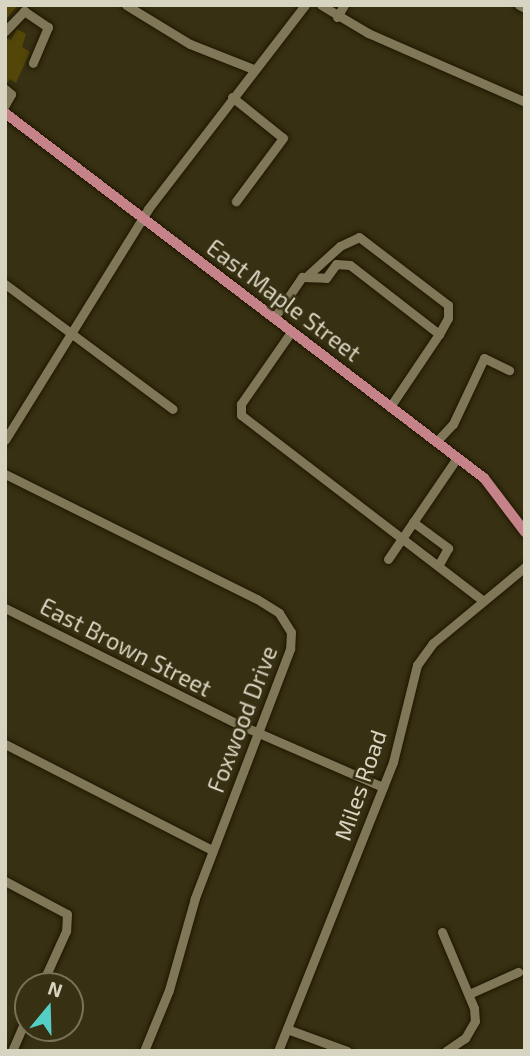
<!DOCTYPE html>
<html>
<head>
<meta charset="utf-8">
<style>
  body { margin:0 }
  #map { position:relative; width:530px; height:1056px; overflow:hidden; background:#373012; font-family:"Exo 2",sans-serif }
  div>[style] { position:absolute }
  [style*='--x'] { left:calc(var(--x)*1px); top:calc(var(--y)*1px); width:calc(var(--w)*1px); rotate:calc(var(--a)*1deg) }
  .building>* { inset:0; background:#534609 }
  .roads { filter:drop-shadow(0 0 2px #1e1700) drop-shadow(0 0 2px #1e1700) }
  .minor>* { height:9px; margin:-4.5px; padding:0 4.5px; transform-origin:4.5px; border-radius:4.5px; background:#7f7758 }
  .major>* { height:10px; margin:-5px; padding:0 5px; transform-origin:5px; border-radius:5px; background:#c58389 }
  span { translate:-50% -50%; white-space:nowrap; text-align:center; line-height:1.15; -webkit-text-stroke:5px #373012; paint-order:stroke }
  .street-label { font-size:23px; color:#d8d4c2 }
  .frame { position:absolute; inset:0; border:7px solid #d8d4c2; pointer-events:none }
  .north { position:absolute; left:14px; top:972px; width:70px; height:70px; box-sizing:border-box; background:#373012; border:2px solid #777258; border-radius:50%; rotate:19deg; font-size:19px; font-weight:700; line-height:28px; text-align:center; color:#d8d4c2 }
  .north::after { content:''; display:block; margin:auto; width:24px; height:32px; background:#55cec5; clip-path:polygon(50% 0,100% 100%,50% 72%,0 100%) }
</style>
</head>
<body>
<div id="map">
  <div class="building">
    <div style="clip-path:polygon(5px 5px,18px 5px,5px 21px)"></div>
    <div style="clip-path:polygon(17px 29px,26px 34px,22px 47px,30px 52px,16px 83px,10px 79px,7px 83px,5px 38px,11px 40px)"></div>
  </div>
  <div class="roads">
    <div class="minor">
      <div style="--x:126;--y:5;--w:75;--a:31.4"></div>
      <div style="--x:190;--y:44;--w:68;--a:21.6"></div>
      <div style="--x:321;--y:5;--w:55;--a:30.8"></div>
      <div style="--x:368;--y:33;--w:171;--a:23.7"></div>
      <div style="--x:519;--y:5;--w:7;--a:27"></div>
      <div style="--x:337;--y:17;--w:14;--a:-60"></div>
      <div style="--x:5;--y:31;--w:28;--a:-46"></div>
      <div style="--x:24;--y:11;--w:29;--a:34"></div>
      <div style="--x:48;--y:27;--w:39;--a:113"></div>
      <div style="--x:5;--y:89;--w:8;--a:40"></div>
      <div style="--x:11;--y:94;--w:13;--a:119"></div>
      <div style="--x:232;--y:97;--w:65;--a:38.8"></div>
      <div style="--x:283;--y:138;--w:79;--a:126.7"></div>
      <div style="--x:308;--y:275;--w:43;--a:-42.2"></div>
      <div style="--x:340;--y:246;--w:21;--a:-25"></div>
      <div style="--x:359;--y:237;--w:112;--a:37.4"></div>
      <div style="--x:448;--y:305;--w:13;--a:90"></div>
      <div style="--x:448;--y:318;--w:18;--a:119"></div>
      <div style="--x:5;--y:284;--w:209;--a:36.7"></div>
      <div style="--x:274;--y:318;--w:50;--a:-55.7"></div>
      <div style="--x:302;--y:277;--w:24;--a:2"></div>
      <div style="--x:326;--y:278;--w:17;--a:-54"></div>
      <div style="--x:336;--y:264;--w:14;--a:4"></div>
      <div style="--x:350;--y:265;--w:113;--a:37.8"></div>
      <div style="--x:439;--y:334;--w:88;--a:123.9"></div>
      <div style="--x:291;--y:332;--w:88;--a:124.8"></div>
      <div style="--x:241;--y:404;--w:11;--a:90"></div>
      <div style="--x:241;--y:415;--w:305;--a:37.5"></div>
      <div style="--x:5;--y:440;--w:272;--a:-58.2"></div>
      <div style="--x:148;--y:209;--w:257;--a:-52.4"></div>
      <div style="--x:436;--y:442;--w:25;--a:-47"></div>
      <div style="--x:453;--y:424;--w:73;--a:-64.8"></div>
      <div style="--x:484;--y:358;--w:28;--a:26"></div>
      <div style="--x:5;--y:474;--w:281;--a:26.4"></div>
      <div style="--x:257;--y:599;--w:26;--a:32"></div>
      <div style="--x:279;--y:613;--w:22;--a:58"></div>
      <div style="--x:291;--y:632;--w:17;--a:93"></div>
      <div style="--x:290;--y:649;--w:267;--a:110.9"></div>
      <div style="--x:195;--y:898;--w:96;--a:105.8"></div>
      <div style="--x:169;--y:990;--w:66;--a:112.3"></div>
      <div style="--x:413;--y:522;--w:44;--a:36.6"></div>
      <div style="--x:448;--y:548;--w:18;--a:119"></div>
      <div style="--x:388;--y:559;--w:122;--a:-55.7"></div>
      <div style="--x:5;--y:608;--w:260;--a:26.5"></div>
      <div style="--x:238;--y:724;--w:158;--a:23.5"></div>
      <div style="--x:5;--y:744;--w:233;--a:27.1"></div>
      <div style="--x:5;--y:881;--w:70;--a:28"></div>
      <div style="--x:67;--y:914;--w:17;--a:93"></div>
      <div style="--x:66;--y:931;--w:60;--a:114.4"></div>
      <div style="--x:442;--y:932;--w:82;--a:67.2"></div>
      <div style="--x:474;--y:1008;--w:13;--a:86"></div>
      <div style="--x:475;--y:1021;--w:20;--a:120"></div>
      <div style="--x:465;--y:1038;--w:23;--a:146"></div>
      <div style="--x:469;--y:994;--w:54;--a:-24.2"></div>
      <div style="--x:287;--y:1029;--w:64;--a:20.1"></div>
      <div style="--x:12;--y:1051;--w:40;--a:-66.6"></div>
      <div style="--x:278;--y:1051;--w:311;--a:-68.3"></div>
      <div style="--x:393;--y:762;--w:100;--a:-76.1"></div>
      <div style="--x:417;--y:665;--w:27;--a:-54"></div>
      <div style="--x:433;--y:643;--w:119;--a:-39.6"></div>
    </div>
    <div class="major">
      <div style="--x:5;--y:113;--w:602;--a:37.31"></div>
      <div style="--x:484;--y:478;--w:68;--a:52.8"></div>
    </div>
  </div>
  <div class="street-label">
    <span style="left:284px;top:300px;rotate:37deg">East Maple Street</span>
    <span style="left:126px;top:647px;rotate:27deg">East Brown Street</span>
    <span style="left:242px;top:719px;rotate:-69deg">Foxwood Drive</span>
    <span style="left:360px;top:785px;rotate:-71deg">Miles Road</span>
  </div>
  <div class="frame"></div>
  <div class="north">N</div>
</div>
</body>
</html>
